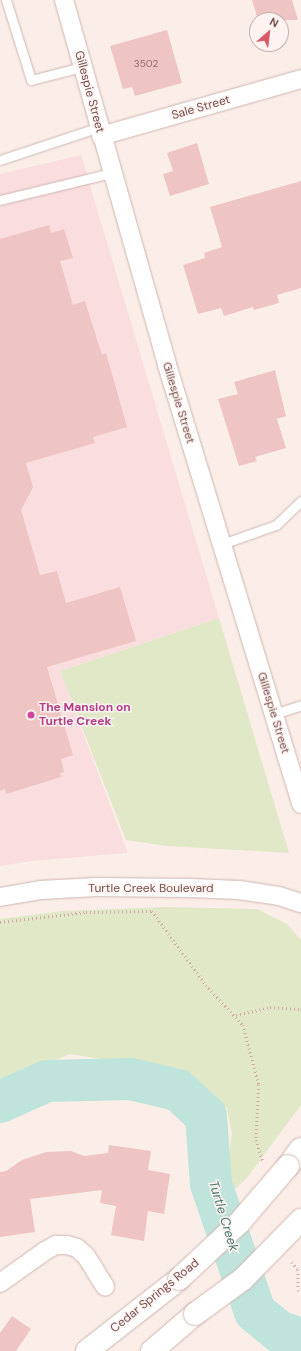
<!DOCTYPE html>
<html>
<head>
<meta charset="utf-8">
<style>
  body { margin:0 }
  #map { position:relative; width:301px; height:1351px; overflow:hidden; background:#fbeee9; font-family:"DM Sans",sans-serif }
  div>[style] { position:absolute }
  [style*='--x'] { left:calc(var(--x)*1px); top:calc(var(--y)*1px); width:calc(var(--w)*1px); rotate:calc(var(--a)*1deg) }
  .commercial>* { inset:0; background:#fadedf }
  .green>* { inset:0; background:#e0e8c8 }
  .river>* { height:42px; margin:-21px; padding:0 21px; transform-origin:21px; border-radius:21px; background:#bfe4dc }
  .building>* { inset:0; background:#eec5c3 }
  .path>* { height:2.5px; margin-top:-1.25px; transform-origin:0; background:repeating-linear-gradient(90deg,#d4a8a6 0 1px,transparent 0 4px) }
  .roads { filter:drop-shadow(0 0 1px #ceb6b2) drop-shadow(0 0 1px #ceb6b2) }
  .service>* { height:9px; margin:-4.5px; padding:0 4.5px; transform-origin:4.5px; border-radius:4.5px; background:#fff }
  .minor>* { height:18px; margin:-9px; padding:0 9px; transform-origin:9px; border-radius:9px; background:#fff }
  .secondary>* { height:22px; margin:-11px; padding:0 11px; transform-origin:11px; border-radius:11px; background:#fff }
  .bridges { filter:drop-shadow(0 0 1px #d4b6b2) drop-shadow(0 0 1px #d4b6b2) }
  .secondary-bridge>* { height:22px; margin:-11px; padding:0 11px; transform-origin:11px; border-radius:11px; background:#fff }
  .dots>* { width:11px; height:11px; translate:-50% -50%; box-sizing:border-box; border:2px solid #fef3f0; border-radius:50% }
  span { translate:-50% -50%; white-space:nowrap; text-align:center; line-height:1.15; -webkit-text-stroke:3px #fef3f0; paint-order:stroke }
  .number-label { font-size:10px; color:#926c6b }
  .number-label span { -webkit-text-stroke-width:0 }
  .street-label { font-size:12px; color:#744f4e }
  .hotel-label { font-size:12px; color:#b23c85; font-weight:700 }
  .left { translate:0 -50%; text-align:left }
  .water-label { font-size:13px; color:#43786e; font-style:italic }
  .north { position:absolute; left:249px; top:12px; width:40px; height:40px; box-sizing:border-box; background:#fef3f0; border:1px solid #c7b1af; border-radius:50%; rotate:28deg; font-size:11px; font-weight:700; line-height:16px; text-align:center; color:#744f4e }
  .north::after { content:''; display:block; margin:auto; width:14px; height:18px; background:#db5868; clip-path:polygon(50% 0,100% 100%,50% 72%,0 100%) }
</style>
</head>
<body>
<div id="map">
  <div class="commercial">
    <div style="clip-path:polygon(81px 155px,219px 618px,60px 671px,128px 853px,32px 861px,0 866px,0 174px)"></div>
  </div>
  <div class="green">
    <div style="clip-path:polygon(219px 618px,289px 853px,167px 846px,126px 840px,60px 671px)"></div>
    <div style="clip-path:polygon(166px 907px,257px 909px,287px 924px,301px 940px,301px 1105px,246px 1179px,222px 1200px,232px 1134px,227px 1108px,149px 1067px,70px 1054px,38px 1067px,0 1088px,0 919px,63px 911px)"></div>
  </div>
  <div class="river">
    <div style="--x:0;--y:1102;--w:51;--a:-24.1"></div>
    <div style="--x:47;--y:1081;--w:83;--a:-1.4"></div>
    <div style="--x:130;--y:1079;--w:49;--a:12.9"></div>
    <div style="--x:178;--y:1090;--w:38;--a:43"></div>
    <div style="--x:206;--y:1116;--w:68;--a:85.8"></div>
    <div style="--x:211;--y:1184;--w:135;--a:71"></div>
    <div style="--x:255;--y:1312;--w:32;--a:39"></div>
    <div style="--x:280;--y:1332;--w:22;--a:18"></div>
  </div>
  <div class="building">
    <div style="clip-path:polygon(252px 0,292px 0,298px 20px,258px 20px)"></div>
    <div style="clip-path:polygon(167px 30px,182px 83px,135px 96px,132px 87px,123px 89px,110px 46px)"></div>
    <div style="clip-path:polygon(197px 143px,209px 184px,170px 196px,163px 174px,173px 171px,167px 153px)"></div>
    <div style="clip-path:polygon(301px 181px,301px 288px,277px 295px,279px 303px,254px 310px,253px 307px,224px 316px,221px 308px,198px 314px,183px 265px,205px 258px,204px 253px,222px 247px,210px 207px)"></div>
    <div style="clip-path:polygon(49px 225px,51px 233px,64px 229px,73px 258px,60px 261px,73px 305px,85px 301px,102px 355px,106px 353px,127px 427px,93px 437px,95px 443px,26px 463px,33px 487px,21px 510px,40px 575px,57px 571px,66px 603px,120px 587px,136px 641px,47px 667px,73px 755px,61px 759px,64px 772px,60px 773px,61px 777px,6px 794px,5px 789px,0 791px,0 239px)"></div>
    <div style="clip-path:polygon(275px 370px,286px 416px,277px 419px,286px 448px,255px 457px,257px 461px,239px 466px,218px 399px,238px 394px,234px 382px)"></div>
    <div style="clip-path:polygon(109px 1145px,151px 1151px,148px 1170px,170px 1174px,164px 1214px,148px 1211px,144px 1241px,111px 1235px,116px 1206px,100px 1203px,102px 1190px,30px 1199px,35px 1232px,0 1237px,0 1172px,6px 1171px,22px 1160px,46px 1152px,71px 1151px,84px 1156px,108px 1153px)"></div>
    <div style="clip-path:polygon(12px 1316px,31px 1329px,16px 1351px,0 1351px,0 1333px)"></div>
  </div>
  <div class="path">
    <div style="--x:0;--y:922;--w:87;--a:-6.6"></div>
    <div style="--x:86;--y:912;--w:66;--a:-0.9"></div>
    <div style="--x:152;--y:911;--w:92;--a:53.9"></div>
    <div style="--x:206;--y:985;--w:54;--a:47.2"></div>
    <div style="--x:243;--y:1025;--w:62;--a:75.1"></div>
    <div style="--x:259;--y:1085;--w:55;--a:93.1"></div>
    <div style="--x:256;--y:1140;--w:22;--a:72"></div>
    <div style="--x:236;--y:1015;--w:35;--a:-13"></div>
    <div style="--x:270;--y:1007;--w:31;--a:4"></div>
    <div style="--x:292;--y:1262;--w:10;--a:53"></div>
    <div style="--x:298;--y:1270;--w:20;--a:90"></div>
    <div style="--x:298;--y:1290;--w:4;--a:34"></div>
  </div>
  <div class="roads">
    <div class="service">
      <div style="--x:6;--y:0;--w:84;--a:72.6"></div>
      <div style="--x:31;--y:80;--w:53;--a:-14.3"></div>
      <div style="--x:0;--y:160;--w:104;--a:-18.4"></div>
      <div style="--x:0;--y:200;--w:115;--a:-13.6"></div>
      <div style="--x:222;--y:544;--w:57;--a:-19.4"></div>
      <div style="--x:276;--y:525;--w:35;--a:-44"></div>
      <div style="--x:274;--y:714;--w:28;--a:-18"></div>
    </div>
    <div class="minor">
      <div style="--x:64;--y:0;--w:379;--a:74.2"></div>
      <div style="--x:167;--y:365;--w:459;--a:73"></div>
      <div style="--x:101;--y:136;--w:208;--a:-15.9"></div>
      <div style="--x:0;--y:897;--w:42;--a:-9.7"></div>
      <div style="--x:41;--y:890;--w:55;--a:-3.1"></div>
      <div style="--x:96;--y:887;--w:95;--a:0.6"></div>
      <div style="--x:191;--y:888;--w:48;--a:2.4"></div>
      <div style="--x:239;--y:890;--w:40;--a:8.5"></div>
      <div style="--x:279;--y:896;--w:23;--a:18"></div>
      <div style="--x:0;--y:1283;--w:55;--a:-35.4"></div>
      <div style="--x:45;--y:1251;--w:13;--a:-29"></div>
      <div style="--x:56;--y:1245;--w:11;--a:0"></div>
      <div style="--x:67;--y:1245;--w:10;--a:17"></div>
      <div style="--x:77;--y:1248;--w:12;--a:42"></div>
      <div style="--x:86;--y:1256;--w:36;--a:58"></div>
    </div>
    <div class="secondary">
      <div style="--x:288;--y:1166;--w:21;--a:-53"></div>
      <div style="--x:87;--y:1351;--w:117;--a:-38"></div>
      <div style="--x:152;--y:1351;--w:57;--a:-40.7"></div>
    </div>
  </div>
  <div class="bridges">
    <div class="secondary-bridge">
      <div style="--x:179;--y:1279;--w:82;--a:-43"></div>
      <div style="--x:239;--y:1223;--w:75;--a:-49.3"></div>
      <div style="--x:195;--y:1314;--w:59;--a:-36.1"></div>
      <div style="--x:243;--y:1279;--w:83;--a:-45.5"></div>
    </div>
  </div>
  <div class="dots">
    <div style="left:31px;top:715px;background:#d1479c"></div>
  </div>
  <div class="number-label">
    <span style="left:146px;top:64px">3502</span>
  </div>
  <div class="street-label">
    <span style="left:89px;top:92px;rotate:75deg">Gillespie Street</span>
    <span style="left:201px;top:108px;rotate:-16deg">Sale Street</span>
    <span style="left:178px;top:403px;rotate:73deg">Gillespie Street</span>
    <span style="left:273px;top:713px;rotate:73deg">Gillespie Street</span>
    <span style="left:151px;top:889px">Turtle Creek Boulevard</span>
    <span style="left:155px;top:1296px;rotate:-39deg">Cedar Springs Road</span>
  </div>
  <div class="hotel-label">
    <span class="left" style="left:39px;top:715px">The Mansion on<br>Turtle Creek</span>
  </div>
  <div class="water-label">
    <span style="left:223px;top:1216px;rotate:73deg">Turtle Creek</span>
  </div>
  <div class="north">N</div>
</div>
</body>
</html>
